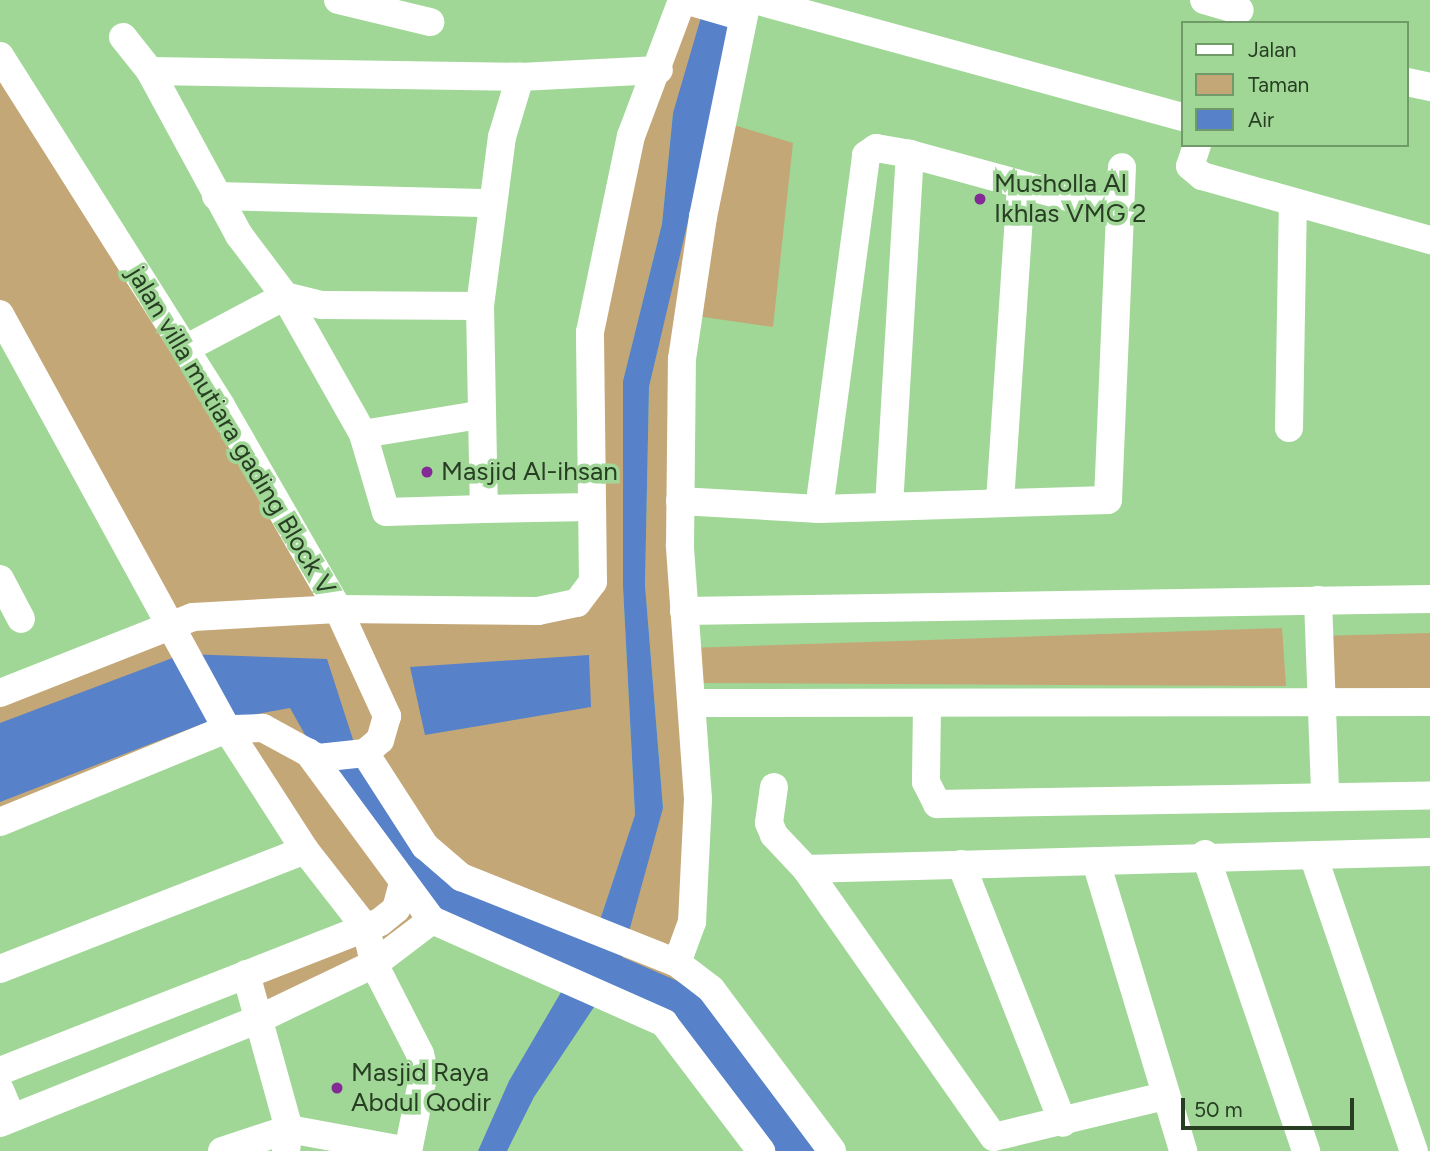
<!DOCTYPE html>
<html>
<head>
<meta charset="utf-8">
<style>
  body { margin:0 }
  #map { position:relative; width:1430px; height:1151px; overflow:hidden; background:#a0d796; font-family:Figtree,sans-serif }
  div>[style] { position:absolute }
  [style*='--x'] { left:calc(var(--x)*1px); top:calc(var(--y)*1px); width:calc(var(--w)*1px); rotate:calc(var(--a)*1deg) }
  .green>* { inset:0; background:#c4a777 }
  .water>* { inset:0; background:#5781c8 }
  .minor>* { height:28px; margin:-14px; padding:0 14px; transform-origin:14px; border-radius:14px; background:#fff }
  .dots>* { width:19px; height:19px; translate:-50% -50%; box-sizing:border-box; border:4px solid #a0d796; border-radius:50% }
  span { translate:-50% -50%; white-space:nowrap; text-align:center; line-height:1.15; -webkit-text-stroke:7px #a0d796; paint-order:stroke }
  .poi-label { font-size:26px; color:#273e23 }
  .left { translate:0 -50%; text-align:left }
  .street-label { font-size:26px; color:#273e23 }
  .legend { position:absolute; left:1181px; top:21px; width:228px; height:126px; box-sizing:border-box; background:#a0d796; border:2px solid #709a68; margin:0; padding:9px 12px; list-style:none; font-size:21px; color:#273e23 }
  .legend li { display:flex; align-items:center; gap:14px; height:35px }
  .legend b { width:35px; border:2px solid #709a68 }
  .scale { position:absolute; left:1181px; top:1098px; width:173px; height:32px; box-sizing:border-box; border:4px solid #273e23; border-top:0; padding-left:9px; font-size:21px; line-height:24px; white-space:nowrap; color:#273e23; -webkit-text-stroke:5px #a0d796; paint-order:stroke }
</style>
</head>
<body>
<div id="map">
  <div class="green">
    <div style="clip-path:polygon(evenodd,682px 0,747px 0,721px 121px,793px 143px,773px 327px,689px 315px,688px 648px,1282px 628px,1286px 686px,691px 683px,677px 963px,832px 1151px,761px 1151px,664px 1023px,432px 920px,259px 1019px,246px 974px,365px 928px,227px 729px,0 822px,0 693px,169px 622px,0 314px,0 56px,338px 609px,538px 611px,586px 594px,590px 332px,682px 0,721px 74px,649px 387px,645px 585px,663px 808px,596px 932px,635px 816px,623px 587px,623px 381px,662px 224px,673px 113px,721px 74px)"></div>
    <div style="clip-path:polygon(1430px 633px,1430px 702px,1318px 702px,1319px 636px)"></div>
  </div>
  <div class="water">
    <div style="clip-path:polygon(740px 0,649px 387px,645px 585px,663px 808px,622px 957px,696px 989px,817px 1151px,775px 1151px,704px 1058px,608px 986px,534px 1097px,507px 1151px,478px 1151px,509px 1081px,574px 970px,438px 910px,318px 758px,290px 708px,202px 724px,0 802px,0 723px,183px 654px,327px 659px,358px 755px,419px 852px,596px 932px,635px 815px,623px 587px,623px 381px,662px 224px,673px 113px,704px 7px)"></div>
    <div style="clip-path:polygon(589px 655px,591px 707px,425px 735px,410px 667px)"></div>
  </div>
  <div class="minor">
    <div style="--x:338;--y:0;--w:95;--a:13.4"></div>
    <div style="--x:685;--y:0;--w:60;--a:16.3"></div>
    <div style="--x:755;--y:0;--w:444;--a:15.3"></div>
    <div style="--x:1204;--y:0;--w:37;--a:16"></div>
    <div style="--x:123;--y:37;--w:43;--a:51.5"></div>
    <div style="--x:150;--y:71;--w:187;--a:61.5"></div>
    <div style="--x:239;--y:235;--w:76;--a:53"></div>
    <div style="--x:285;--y:296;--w:159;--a:60.5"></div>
    <div style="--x:363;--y:434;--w:81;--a:73.6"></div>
    <div style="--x:386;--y:512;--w:98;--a:-1.8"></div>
    <div style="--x:0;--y:56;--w:414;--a:57.7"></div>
    <div style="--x:221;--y:406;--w:234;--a:60"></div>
    <div style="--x:338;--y:609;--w:118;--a:65.4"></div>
    <div style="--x:387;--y:716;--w:25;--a:106"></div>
    <div style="--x:380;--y:740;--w:20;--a:139"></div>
    <div style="--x:365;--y:753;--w:47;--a:173.9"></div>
    <div style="--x:318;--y:758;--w:63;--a:-151.4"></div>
    <div style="--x:263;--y:728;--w:36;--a:178"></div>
    <div style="--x:227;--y:729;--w:473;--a:-118.7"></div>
    <div style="--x:150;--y:71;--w:370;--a:0.9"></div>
    <div style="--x:520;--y:77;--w:139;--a:-2.9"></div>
    <div style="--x:1407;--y:82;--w:24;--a:12"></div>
    <div style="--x:1197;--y:145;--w:22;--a:108"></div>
    <div style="--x:1190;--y:166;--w:16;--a:40"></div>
    <div style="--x:1202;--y:176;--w:237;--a:15.7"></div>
    <div style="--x:216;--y:196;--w:274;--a:1.5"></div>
    <div style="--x:480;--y:306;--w:203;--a:88.9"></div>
    <div style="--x:484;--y:509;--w:106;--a:-1.1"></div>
    <div style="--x:185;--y:349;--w:113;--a:-27.9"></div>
    <div style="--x:285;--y:296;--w:38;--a:14"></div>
    <div style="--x:322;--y:305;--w:158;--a:0.4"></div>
    <div style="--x:480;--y:306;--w:170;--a:-82.6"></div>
    <div style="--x:502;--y:137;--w:63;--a:-73.3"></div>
    <div style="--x:1289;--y:428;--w:224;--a:-89"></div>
    <div style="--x:363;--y:434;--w:118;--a:-9.3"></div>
    <div style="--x:680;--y:501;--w:139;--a:3.3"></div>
    <div style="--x:819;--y:509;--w:289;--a:-1.8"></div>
    <div style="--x:1108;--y:500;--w:333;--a:-87.6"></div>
    <div style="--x:1000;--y:502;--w:316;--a:-86.2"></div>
    <div style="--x:889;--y:506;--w:353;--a:-86.6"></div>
    <div style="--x:819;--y:509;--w:357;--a:-82.4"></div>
    <div style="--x:866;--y:155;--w:12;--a:-35"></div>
    <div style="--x:876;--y:148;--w:35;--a:10"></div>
    <div style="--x:910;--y:154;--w:216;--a:15.3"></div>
    <div style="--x:0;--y:579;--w:45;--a:62.3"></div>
    <div style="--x:1318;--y:600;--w:195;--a:87.9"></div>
    <div style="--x:684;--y:611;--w:746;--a:-0.92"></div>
    <div style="--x:0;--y:693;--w:207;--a:-21.5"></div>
    <div style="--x:193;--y:617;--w:145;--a:-3.2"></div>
    <div style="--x:338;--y:609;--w:200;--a:0.6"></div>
    <div style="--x:538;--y:611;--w:40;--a:-12"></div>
    <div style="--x:577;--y:603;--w:26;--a:-53"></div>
    <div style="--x:593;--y:582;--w:250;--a:-90.7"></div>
    <div style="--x:590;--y:332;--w:200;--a:-78.2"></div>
    <div style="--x:631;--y:136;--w:145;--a:-69.4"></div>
    <div style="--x:693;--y:703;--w:737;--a:-0.08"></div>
    <div style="--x:927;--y:706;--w:76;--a:90.8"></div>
    <div style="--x:926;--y:782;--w:25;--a:63"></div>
    <div style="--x:937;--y:804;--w:493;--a:-1"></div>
    <div style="--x:308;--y:752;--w:209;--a:53.6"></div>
    <div style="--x:432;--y:920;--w:254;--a:23.9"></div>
    <div style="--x:664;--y:1023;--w:161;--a:52.8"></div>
    <div style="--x:365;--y:753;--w:111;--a:57.2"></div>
    <div style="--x:425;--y:846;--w:48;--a:40.7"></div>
    <div style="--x:461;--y:877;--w:232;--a:21.7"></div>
    <div style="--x:677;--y:963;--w:43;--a:37.4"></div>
    <div style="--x:711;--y:989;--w:202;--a:53.2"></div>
    <div style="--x:774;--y:787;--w:36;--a:98"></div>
    <div style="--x:769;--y:823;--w:13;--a:67"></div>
    <div style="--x:774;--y:835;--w:47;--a:46.7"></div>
    <div style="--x:806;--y:869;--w:327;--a:55"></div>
    <div style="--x:994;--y:1137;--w:176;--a:-13.5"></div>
    <div style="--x:0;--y:822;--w:245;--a:-22.3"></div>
    <div style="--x:227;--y:729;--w:144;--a:57.2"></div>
    <div style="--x:305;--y:850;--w:99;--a:52"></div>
    <div style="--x:366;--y:928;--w:37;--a:77"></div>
    <div style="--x:374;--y:964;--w:101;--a:62.9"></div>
    <div style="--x:420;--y:1054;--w:18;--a:77"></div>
    <div style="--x:424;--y:1072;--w:81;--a:101.4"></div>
    <div style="--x:1205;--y:854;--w:314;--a:71.2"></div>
    <div style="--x:1313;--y:855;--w:313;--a:71.2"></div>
    <div style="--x:1096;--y:862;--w:302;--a:73.2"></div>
    <div style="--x:961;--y:864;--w:278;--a:68.5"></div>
    <div style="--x:806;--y:869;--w:624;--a:-1.56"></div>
    <div style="--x:677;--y:963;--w:44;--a:-69.9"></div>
    <div style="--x:692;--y:922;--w:123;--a:-87.2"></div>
    <div style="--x:698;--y:799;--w:255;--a:-94.1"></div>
    <div style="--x:680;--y:545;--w:186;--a:-89.4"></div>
    <div style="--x:682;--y:359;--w:144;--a:-81.6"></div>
    <div style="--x:703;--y:217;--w:221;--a:-78.5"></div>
    <div style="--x:0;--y:969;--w:327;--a:-21.3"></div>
    <div style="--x:246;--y:974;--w:161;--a:74.5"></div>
    <div style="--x:289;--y:1129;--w:22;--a:98"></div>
    <div style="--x:0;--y:1071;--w:408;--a:-21.4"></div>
    <div style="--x:380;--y:922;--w:21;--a:-39"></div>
    <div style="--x:396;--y:909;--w:24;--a:-75"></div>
    <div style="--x:0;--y:1090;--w:30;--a:67"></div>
    <div style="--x:0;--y:1123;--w:279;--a:-21.9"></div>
    <div style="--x:259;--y:1019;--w:127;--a:-25.6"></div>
    <div style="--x:374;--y:964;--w:73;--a:-37.2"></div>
    <div style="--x:222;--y:1151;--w:71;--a:-18.2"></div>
    <div style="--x:289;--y:1129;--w:121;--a:10.5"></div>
  </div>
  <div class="dots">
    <div style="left:980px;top:199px;background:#842a97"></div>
    <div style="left:427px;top:472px;background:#842a97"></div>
    <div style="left:337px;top:1088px;background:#842a97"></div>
  </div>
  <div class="poi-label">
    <span class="left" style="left:994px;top:199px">Musholla Al<br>Ikhlas VMG 2</span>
    <span class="left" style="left:441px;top:472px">Masjid Al-ihsan</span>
    <span class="left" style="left:351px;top:1088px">Masjid Raya<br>Abdul Qodir</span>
  </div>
  <div class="street-label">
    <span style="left:231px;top:431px;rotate:59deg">jalan villa mutiara gading Block V</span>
  </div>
  <ul class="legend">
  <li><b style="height:9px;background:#fff"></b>Jalan</li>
  <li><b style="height:19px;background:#c4a777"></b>Taman</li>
  <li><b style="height:19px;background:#5781c8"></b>Air</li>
  </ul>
  <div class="scale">50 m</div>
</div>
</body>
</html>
